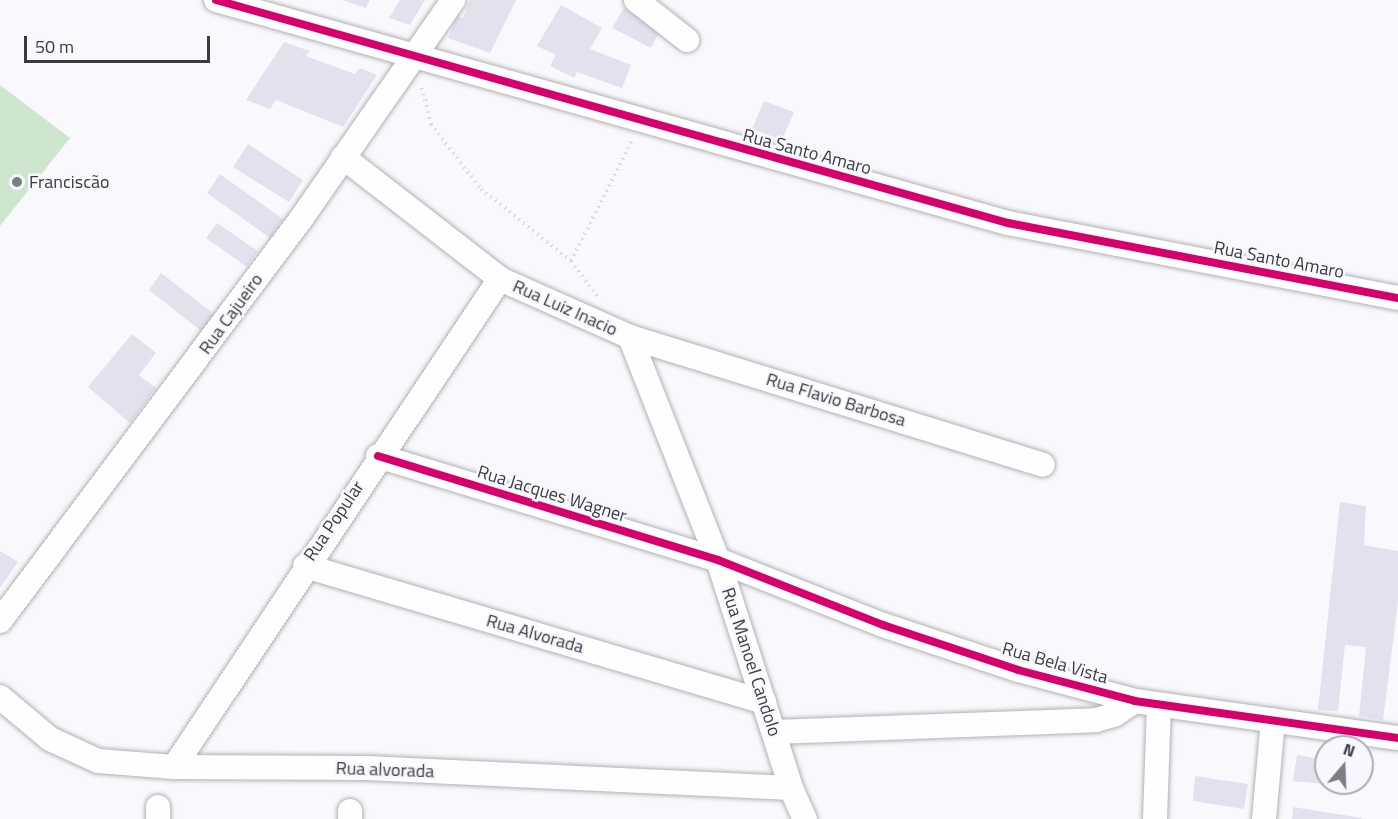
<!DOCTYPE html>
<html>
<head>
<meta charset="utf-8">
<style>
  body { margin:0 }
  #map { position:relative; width:1398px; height:819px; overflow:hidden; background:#f9f9fd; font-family:"Titillium Web",sans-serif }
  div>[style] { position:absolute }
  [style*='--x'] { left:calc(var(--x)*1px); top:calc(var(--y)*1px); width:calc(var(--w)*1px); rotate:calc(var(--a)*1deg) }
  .green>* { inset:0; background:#cee6ce }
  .building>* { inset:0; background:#e2e1ee }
  .path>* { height:4px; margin-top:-2px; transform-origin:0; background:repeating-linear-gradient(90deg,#dadada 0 1.5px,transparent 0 6px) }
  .roads { filter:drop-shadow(0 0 2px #b2b2b5) drop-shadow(0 0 2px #b2b2b5) }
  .minor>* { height:24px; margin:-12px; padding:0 12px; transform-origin:12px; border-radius:12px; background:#fefeff }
  .cycleway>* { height:8px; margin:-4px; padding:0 4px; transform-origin:4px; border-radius:4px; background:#d6006c }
  .dots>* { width:16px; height:16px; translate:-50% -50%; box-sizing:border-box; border:3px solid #f7f7ff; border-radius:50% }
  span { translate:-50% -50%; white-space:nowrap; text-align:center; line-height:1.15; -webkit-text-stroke:5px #f7f7ff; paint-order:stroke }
  .street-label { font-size:18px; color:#3b3b3f }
  .poi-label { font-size:18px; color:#3b3b3f }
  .left { translate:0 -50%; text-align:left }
  .north { position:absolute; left:1314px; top:735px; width:60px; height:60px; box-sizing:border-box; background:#f7f7ff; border:2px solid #acacb2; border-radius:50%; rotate:19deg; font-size:16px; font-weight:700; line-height:24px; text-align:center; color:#3b3b3f }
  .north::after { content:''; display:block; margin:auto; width:21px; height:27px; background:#7e7e82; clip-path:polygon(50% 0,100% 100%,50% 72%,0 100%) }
  .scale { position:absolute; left:24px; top:36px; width:186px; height:27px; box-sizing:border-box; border:3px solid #3b3b3f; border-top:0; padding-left:8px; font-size:18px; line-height:21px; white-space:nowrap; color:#3b3b3f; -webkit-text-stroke:4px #f7f7ff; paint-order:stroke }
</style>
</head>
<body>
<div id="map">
  <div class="green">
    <div style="clip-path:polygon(0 85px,70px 138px,0 226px)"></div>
  </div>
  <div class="building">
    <div style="clip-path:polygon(342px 0,370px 0,366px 8px)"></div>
    <div style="clip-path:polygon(400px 0,425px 0,410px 25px,389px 18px)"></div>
    <div style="clip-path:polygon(470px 0,516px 0,490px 53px,448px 38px,457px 16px,463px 18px)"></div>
    <div style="clip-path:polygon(561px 5px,602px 28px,590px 49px,631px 65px,622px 88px,577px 72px,574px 78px,550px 66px,556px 55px,537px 46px)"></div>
    <div style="clip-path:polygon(624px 8px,659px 32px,651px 48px,612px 28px)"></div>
    <div style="clip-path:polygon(284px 42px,310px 51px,306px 56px,355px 74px,360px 68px,377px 75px,343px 127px,276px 100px,270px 109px,246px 100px)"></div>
    <div style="clip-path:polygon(764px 101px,794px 112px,782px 140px,752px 129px)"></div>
    <div style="clip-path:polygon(248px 144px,303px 180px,289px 202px,233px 167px)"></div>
    <div style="clip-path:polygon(220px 174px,283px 219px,270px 238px,207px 193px)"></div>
    <div style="clip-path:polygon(217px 223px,258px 251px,247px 267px,206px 238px)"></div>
    <div style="clip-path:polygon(161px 273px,214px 314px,201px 331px,149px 290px)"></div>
    <div style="clip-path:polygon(132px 334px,156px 353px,139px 375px,156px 388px,130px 423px,88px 387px)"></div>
    <div style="clip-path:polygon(1340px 502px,1366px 506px,1364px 545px,1398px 551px,1398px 601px,1383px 720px,1359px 716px,1366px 647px,1345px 645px,1338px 711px,1318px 710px)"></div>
    <div style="clip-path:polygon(0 551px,18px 562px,0 588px)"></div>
    <div style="clip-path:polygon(1297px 755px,1326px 760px,1326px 784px,1293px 781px)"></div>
    <div style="clip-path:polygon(1195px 776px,1248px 784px,1244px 809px,1193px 801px)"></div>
    <div style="clip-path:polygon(1293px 807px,1362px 818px,1362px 819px,1292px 819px)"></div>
  </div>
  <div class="path">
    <div style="--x:422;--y:88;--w:37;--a:76"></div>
    <div style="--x:431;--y:124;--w:82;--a:52.4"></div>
    <div style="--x:481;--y:189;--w:115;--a:38.7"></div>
    <div style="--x:571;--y:261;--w:44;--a:53.4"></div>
    <div style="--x:571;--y:261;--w:135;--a:-63.1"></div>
  </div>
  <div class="roads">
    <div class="minor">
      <div style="--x:216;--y:0;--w:823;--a:15.73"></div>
      <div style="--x:1008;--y:223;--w:397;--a:10.9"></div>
      <div style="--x:636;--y:0;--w:65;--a:38.1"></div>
      <div style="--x:343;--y:157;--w:199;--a:37.8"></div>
      <div style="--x:500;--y:279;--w:142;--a:24"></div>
      <div style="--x:630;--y:337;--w:432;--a:17.2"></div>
      <div style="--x:630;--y:337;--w:240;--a:68.5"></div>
      <div style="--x:718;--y:560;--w:239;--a:72.2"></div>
      <div style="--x:791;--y:788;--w:34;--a:66"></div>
      <div style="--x:378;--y:456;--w:356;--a:17"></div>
      <div style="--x:718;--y:560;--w:177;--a:21.5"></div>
      <div style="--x:883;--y:625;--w:142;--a:18.4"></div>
      <div style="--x:1018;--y:670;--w:121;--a:14.8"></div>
      <div style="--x:1135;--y:701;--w:266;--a:8"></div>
      <div style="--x:305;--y:566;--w:479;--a:16.5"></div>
      <div style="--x:0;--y:621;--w:502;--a:-53.18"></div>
      <div style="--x:301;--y:219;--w:267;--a:-55.2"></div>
      <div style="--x:0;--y:697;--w:65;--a:40"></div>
      <div style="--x:50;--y:739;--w:53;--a:24.6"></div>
      <div style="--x:98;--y:761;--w:76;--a:4.5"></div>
      <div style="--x:174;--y:767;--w:193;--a:0.3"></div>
      <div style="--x:367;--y:768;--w:424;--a:2.7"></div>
      <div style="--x:774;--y:732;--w:322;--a:-2.1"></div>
      <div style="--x:1096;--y:720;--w:19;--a:-16"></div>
      <div style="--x:1114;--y:715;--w:25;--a:-34"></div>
      <div style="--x:174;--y:767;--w:587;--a:-56.26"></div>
      <div style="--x:350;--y:811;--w:8;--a:90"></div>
      <div style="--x:158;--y:819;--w:12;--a:-90"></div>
      <div style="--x:1155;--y:819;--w:114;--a:-88"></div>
      <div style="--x:1264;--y:819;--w:99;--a:-84.8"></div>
    </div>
  </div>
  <div class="cycleway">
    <div style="--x:216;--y:0;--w:823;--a:15.73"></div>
    <div style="--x:1008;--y:223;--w:397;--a:10.9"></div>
    <div style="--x:378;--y:456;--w:356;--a:17"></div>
    <div style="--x:718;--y:560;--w:177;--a:21.5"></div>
    <div style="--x:883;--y:625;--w:142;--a:18.4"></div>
    <div style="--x:1018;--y:670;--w:121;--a:14.8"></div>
    <div style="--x:1135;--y:701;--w:266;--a:8"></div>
  </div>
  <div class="dots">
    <div style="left:17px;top:182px;background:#7e7e82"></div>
  </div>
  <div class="street-label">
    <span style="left:807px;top:152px;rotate:15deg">Rua Santo Amaro</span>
    <span style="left:1279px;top:260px;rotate:11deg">Rua Santo Amaro</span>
    <span style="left:565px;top:308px;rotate:24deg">Rua Luiz Inacio</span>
    <span style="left:231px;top:314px;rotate:-54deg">Rua Cajueiro</span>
    <span style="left:836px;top:400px;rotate:17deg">Rua Flavio Barbosa</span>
    <span style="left:552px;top:494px;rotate:17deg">Rua Jacques Wagner</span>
    <span style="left:334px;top:521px;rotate:-56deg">Rua Popular</span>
    <span style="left:535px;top:634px;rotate:16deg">Rua Alvorada</span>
    <span style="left:751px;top:662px;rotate:72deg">Rua Manoel Candolo</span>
    <span style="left:1055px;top:663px;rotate:16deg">Rua Bela Vista</span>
    <span style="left:385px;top:770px;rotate:2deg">Rua alvorada</span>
  </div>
  <div class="poi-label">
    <span class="left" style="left:29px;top:182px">Franciscão</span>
  </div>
  <div class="north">N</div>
  <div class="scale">50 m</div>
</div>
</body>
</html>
